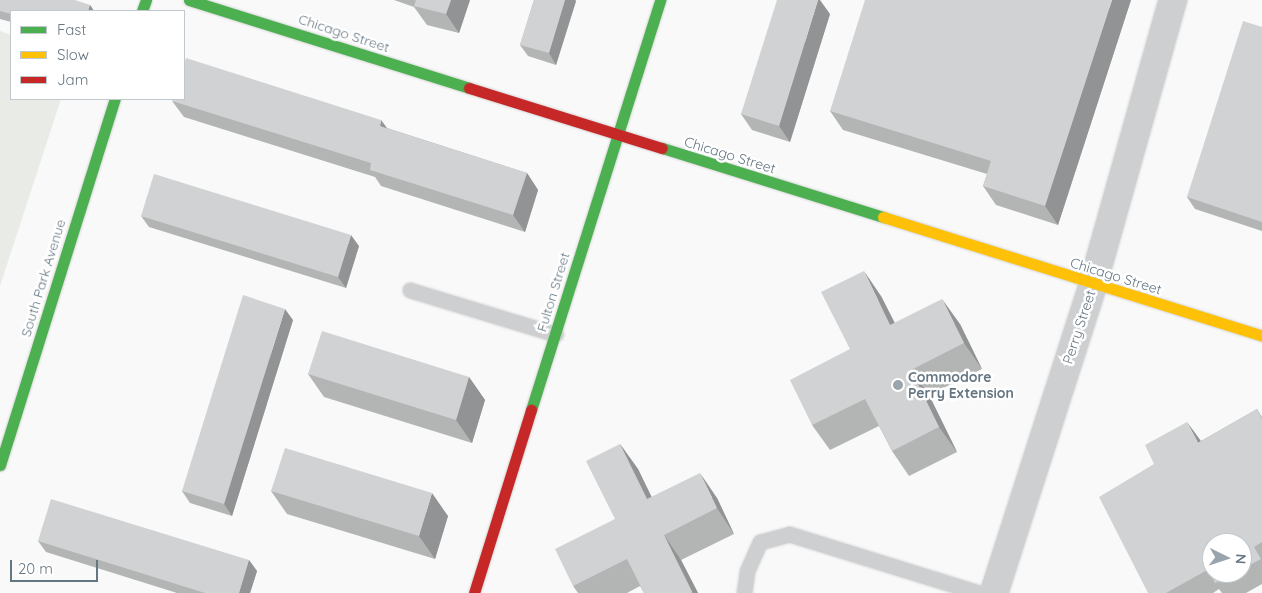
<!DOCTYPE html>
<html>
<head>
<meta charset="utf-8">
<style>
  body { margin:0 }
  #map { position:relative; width:1262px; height:593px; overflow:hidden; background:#f9f9f9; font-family:Quicksand,sans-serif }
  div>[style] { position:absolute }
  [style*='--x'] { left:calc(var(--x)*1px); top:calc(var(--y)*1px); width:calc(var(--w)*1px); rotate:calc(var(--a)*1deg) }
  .green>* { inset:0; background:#e8ebe6 }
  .roads { filter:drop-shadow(0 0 1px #d5d6d7) drop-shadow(0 0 1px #d5d6d7) }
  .lane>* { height:15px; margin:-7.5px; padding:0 7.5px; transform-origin:7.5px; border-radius:7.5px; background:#cecfd0 }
  .street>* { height:28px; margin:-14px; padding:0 14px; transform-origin:14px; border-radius:14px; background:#cecfd0 }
  .fast>* { height:11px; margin:-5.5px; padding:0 5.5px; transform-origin:5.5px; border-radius:5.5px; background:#4caf50 }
  .slow>* { height:11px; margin:-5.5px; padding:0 5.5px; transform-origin:5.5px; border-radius:5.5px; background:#ffc107 }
  .jam>* { height:11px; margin:-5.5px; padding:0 5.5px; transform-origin:5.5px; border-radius:5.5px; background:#c62828 }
  .wall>* { inset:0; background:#b3b5b5 }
  .shaded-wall>* { inset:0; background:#929394 }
  .building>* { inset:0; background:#d0d2d3 }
  .dots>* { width:14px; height:14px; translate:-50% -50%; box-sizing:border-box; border:2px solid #fff; border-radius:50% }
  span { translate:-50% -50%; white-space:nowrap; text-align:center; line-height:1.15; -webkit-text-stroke:5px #fff; paint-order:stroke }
  .street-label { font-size:14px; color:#657683 }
  .poi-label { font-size:14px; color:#657683; font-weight:700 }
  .left { translate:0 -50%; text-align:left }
  .legend { position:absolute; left:10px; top:10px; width:175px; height:90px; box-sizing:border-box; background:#fff; border:1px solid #c1c8cd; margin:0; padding:6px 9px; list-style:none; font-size:15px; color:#657683 }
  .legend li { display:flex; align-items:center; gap:10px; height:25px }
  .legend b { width:25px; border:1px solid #c1c8cd }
  .north { position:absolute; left:1202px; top:533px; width:50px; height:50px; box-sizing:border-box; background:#fff; border:1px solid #c1c8cd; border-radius:50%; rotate:94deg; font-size:14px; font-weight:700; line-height:20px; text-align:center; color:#657683 }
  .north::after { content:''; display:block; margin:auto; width:18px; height:22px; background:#99a4ac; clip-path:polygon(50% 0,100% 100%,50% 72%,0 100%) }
  .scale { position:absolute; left:10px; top:560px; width:88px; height:22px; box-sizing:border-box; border:2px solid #657683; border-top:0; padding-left:6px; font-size:15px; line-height:18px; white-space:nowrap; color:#657683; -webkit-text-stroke:4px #fff; paint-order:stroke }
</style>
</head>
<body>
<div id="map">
  <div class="green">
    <div style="clip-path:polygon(0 31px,11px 35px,11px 99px,61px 99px,0 286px)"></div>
  </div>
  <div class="roads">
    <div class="lane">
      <div style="--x:410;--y:290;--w:152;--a:16.9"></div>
      <div style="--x:744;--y:593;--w:22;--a:-82"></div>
      <div style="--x:747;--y:571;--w:32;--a:-66"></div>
      <div style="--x:760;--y:542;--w:30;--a:-15"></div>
      <div style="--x:789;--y:534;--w:200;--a:17.2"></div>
    </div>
    <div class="street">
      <div style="--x:994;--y:593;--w:324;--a:-72.2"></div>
      <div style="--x:1093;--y:284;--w:295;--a:-74.3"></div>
    </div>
    <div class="fast">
      <div style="--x:189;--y:0;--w:294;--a:17.4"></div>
      <div style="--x:142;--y:11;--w:12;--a:-70"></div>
      <div style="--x:662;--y:148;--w:232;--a:17.3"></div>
      <div style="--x:531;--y:410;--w:430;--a:-72.5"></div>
      <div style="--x:0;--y:465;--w:384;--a:-72.6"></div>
    </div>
    <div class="slow">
      <div style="--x:883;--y:217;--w:397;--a:17.4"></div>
    </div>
    <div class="jam">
      <div style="--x:469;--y:88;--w:202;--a:17.3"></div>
      <div style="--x:474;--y:593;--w:192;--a:-72.7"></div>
    </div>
  </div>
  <div class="wall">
    <div style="clip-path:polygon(0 0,90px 5px,94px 11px,11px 11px,11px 22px,0 19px)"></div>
    <div style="clip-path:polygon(394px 0,470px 0,459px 33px,427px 25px,414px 7px)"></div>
    <div style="clip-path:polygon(534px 0,575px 0,576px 1px,556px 65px,528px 56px,520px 45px)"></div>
    <div style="clip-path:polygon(1131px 0,1058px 225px,996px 205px,983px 186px,987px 174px,843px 130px,830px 111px)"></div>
    <div style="clip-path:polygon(830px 14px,790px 142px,752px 130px,741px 114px)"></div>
    <div style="clip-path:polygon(1262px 27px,1262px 231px,1195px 209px,1187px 197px)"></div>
    <div style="clip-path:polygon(172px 101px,387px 128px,527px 173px,538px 190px,525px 232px,381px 186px,375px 177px,184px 117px)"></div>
    <div style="clip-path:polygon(141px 216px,359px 246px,346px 288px,149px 227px)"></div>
    <div style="clip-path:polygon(881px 296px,895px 323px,960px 324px,982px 369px,929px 395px,957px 452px,909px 476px,892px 451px,879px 426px,830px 450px,812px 425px,850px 349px)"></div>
    <div style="clip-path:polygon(293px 320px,232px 516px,190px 503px,182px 491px)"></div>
    <div style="clip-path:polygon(308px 374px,469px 377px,485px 400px,472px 443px,324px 397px)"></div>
    <div style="clip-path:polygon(evenodd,1257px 409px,1262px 417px,1262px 584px,1246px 593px,1222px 593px,1219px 589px,1213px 593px,1148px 593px,1201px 441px,1257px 409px,1242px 543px,1242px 573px,1212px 573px,1242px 543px)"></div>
    <div style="clip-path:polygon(620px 444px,638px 469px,651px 497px,717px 498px,734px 534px,681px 560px,698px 593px,644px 593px,640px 586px,627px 593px,578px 593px,573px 586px,615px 519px)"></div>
    <div style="clip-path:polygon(271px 491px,448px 516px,435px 559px,287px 514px)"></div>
    <div style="clip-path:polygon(38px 541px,249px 560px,257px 571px,250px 593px,177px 593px,46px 552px)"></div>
  </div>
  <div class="shaded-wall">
    <div style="clip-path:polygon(451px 0,470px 0,459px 33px,446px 14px)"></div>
    <div style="clip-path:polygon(565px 0,575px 0,576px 1px,556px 65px,549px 53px)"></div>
    <div style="clip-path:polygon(818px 0,820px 0,830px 14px,790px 142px,779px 126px)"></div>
    <div style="clip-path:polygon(1112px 0,1131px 0,1058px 225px,1045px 206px)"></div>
    <div style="clip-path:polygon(90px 5px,94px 11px,88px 11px)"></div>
    <div style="clip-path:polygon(381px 120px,393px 136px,380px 126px)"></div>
    <div style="clip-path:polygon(527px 173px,538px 190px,525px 232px,513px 215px)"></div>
    <div style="clip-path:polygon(351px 235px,359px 246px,346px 288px,338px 277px)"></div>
    <div style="clip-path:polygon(864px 271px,881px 296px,908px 350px,890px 325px)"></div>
    <div style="clip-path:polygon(942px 299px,960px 324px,982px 369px,964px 343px)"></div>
    <div style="clip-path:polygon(285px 309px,293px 320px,232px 516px,224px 504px)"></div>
    <div style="clip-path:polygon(911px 370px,929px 395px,957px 452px,939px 427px)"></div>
    <div style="clip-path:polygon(469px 377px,485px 400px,472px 443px,456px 420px)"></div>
    <div style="clip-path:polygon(1187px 422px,1201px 441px,1198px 443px)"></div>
    <div style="clip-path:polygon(620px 444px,638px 469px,665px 524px,647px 499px)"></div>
    <div style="clip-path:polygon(700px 473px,717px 498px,734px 534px,717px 508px)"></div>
    <div style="clip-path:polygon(432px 493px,448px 516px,435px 559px,419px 536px)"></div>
    <div style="clip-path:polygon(664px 535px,681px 560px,698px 593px,693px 593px)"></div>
    <div style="clip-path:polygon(249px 560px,257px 571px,250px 593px,239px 593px)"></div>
  </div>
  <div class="building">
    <div style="clip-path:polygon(0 0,75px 0,90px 5px,88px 11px,11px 11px,11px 14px,0 11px)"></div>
    <div style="clip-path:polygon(416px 0,451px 0,446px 14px,414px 6px)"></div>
    <div style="clip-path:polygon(534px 0,565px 0,549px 53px,520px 45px)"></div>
    <div style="clip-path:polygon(777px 0,818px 0,779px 126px,741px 114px)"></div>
    <div style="clip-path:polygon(865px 0,1112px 0,1045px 206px,983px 186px,991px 161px,830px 111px)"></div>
    <div style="clip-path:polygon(1243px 21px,1262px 27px,1262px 222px,1187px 197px)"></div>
    <div style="clip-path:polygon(186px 58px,381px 120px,380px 126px,527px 173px,513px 215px,370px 170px,371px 163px,172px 101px,173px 99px,184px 99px,184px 64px)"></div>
    <div style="clip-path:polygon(154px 174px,351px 235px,338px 277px,141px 216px)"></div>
    <div style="clip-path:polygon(864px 271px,890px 325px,942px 299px,964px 343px,911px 370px,939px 427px,892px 451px,865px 399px,812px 425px,790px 380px,850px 349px,821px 292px)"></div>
    <div style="clip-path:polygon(243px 295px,285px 309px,224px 504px,182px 491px)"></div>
    <div style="clip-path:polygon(322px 331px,469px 377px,456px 420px,308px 374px)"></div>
    <div style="clip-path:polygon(1257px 409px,1262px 419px,1262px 542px,1254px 547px,1261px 559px,1242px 569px,1242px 543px,1212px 543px,1212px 573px,1234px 573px,1215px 583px,1209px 569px,1166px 593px,1148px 593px,1099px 497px,1154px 464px,1145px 445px,1187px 422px,1198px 443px)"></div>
    <div style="clip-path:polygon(620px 444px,647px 499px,700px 473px,717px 508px,664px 535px,692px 592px,691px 593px,644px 593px,627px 559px,573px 586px,555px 549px,615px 519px,586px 461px)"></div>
    <div style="clip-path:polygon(285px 448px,432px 493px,419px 536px,271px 491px)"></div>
    <div style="clip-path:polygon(51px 499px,249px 560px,239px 593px,205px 593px,38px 541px)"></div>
  </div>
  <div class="dots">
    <div style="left:898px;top:385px;background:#99a4ac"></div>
  </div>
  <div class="street-label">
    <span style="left:344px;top:33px;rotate:18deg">Chicago Street</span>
    <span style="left:730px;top:155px;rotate:17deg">Chicago Street</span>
    <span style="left:1116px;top:276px;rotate:17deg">Chicago Street</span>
    <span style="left:43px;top:278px;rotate:-73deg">South Park Avenue</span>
    <span style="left:553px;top:292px;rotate:-73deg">Fulton Street</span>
    <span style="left:1079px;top:327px;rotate:-72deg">Perry Street</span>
  </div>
  <div class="poi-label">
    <span class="left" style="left:908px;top:385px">Commodore<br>Perry Extension</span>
  </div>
  <ul class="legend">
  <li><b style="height:6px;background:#4caf50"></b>Fast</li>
  <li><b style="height:6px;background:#ffc107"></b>Slow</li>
  <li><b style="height:6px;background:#c62828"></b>Jam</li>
  </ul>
  <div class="north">N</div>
  <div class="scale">20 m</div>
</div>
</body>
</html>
